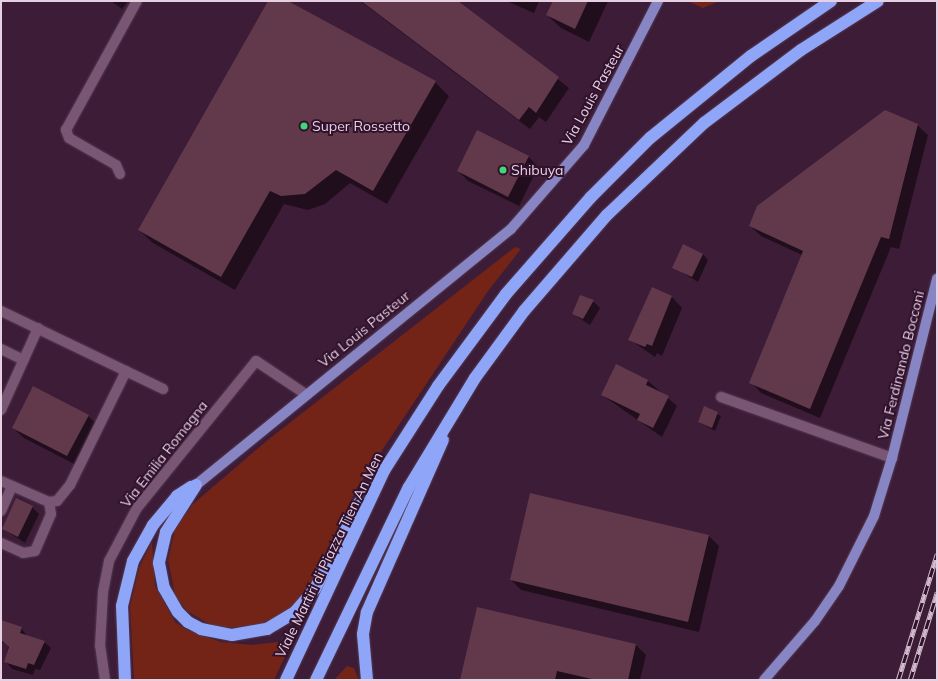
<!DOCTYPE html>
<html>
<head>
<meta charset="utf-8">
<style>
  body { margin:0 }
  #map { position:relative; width:938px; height:681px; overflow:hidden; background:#3c1c37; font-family:Mulish,sans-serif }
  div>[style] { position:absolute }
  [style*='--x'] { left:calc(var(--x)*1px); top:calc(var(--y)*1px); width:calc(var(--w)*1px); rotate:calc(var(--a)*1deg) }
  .green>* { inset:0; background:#732416 }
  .shadow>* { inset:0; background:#0007 }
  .building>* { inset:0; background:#62384b }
  .roads { filter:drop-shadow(0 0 1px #543951) drop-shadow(0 0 1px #543951) }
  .minor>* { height:10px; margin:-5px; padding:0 5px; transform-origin:5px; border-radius:5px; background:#7a5675 }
  .major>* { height:10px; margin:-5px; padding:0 5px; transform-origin:5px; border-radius:5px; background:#8785c4 }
  .highway>* { height:12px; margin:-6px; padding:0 6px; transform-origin:6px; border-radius:6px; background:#8fa5f8 }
  .rail>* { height:4.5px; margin-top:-2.25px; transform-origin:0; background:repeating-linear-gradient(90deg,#31122d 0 9px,#d1bbcd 0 18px); box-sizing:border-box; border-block:1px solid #d1bbcd }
  .dots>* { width:11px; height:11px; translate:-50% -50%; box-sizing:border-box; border:2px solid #31122d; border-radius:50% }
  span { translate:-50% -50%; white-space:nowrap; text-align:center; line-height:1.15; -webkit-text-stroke:4px #31122d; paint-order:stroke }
  .street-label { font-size:14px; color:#e6d1e2 }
  .poi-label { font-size:14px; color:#e6d1e2 }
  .left { translate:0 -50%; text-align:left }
  .frame { position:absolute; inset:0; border:2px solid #e6d1e2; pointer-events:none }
</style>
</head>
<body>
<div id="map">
  <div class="green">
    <div style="clip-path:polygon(687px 1px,719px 1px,703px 8px)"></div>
    <div style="clip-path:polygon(515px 247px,521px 249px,488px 291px,357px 488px,313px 579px,293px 608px,272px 621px,241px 628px,213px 626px,187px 611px,175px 595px,168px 560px,175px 529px,193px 504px,269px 439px)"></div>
    <div style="clip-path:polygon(152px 542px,155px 586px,175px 622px,187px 630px,221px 642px,252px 645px,285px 641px,288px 650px,274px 680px,134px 680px,130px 606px,139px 568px)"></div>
    <div style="clip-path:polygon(347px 666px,354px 668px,359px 680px,334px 680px)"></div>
  </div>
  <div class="shadow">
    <div style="clip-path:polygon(111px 1px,128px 1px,122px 9px)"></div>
    <div style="clip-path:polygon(269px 1px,286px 1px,435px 82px,449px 96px,387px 204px,350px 183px,325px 204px,308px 210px,284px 204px,235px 290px,153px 243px,139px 230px)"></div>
    <div style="clip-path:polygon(360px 1px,457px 1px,569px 88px,546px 122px,539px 117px,530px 129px)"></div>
    <div style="clip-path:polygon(506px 1px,539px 1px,534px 13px)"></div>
    <div style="clip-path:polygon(554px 1px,608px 1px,589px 42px,561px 28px,547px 15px)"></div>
    <div style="clip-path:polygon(917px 125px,928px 135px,899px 249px,891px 247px,820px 418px,761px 393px,751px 382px,802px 255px,761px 236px,750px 226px)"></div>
    <div style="clip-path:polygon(528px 156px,538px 167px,519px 206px,468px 181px,458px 171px)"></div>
    <div style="clip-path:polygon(703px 254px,708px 260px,698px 282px,673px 267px)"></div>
    <div style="clip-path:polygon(653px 288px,672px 297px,682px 308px,662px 356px,657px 353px,655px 357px,629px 339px)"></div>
    <div style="clip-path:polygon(593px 301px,600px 308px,590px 325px,573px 314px)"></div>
    <div style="clip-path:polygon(648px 381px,677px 406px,662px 437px,602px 395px)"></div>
    <div style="clip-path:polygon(705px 408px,721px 416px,715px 431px,699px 422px)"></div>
    <div style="clip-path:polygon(88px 416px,99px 426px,78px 466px,24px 438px,13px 428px)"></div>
    <div style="clip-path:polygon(32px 507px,39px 514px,25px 543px,3px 529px)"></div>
    <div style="clip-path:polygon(709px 536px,719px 546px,699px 632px,521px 590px,511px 580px)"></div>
    <div style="clip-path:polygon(1px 628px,21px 628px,27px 636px,44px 642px,51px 648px,40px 670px,35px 669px,33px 675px,12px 669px,6px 662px,8px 646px,1px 641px)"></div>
    <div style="clip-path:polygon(636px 645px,646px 655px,640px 680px,461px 680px)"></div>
  </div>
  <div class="building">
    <div style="clip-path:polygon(268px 1px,288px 1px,436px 81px,373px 191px,336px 170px,305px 194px,281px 196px,270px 191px,221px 277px,138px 230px)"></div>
    <div style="clip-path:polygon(361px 1px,458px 1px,559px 77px,536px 113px,529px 107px,519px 120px)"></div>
    <div style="clip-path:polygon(553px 1px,588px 1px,575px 29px,546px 15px)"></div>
    <div style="clip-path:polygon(885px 110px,918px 124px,889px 239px,881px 237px,810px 409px,749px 383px,803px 251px,749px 226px,757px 206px)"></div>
    <div style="clip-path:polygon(477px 130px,529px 156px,508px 197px,457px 171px)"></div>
    <div style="clip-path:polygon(683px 244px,703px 254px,692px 277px,672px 268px)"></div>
    <div style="clip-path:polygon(652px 287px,672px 296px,652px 346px,647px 344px,645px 347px,628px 340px)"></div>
    <div style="clip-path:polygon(580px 295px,594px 300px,583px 319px,572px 314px)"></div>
    <div style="clip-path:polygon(616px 364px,648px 380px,646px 385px,669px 396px,653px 428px,637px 420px,640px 414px,601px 395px)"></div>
    <div style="clip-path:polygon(33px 386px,89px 415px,67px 456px,12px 428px)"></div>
    <div style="clip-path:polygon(704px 406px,718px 412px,712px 428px,698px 422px)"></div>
    <div style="clip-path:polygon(530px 493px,709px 535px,688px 622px,510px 580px)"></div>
    <div style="clip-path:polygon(16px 498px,33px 506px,18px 537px,2px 529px)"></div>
    <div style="clip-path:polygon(477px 607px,636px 644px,628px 680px,596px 680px,557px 671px,555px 680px,460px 680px)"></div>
    <div style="clip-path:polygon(1px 620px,22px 627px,20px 633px,45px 641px,34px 665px,28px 663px,26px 669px,4px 662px,9px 647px,1px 640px)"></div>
  </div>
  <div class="roads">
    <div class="minor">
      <div style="--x:120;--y:174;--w:10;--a:-114"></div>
      <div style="--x:116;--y:165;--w:54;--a:-150.1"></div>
      <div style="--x:69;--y:138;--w:9;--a:-111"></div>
      <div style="--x:66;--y:130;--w:147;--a:-61.2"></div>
      <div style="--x:1;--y:311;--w:180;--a:25.7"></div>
      <div style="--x:1;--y:349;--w:25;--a:26"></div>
      <div style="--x:721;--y:397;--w:182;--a:19.6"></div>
      <div style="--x:1;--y:410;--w:90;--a:-65.7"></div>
      <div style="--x:1;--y:481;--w:52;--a:23.6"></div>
      <div style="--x:49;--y:502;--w:8;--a:-7"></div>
      <div style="--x:57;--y:501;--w:21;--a:-51"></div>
      <div style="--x:70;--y:485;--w:127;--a:-63.8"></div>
      <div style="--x:1;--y:511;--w:27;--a:-66"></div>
      <div style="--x:1;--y:543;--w:24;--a:24"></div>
      <div style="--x:23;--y:553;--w:12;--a:-9"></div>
      <div style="--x:35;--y:551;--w:40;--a:-66.6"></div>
      <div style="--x:51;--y:514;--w:12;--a:-99"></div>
      <div style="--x:105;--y:680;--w:34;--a:-98"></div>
      <div style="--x:100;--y:646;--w:54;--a:-86.8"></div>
      <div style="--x:103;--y:592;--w:32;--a:-79"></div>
      <div style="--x:109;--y:561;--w:60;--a:-62.2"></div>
      <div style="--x:137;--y:508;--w:189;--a:-51"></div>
      <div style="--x:256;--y:361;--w:61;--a:33.7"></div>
    </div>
    <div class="major">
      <div style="--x:196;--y:485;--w:406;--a:-39.1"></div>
      <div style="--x:511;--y:229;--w:111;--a:-49"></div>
      <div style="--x:584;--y:145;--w:162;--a:-62.8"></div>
      <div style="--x:764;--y:680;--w:78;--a:-49.2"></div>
      <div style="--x:815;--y:621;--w:42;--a:-55.6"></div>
      <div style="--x:839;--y:586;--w:78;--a:-63.4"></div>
      <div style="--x:874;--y:516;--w:61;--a:-72.8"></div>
      <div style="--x:892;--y:458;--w:185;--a:-75.9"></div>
    </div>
    <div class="highway">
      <div style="--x:196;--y:485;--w:56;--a:122.6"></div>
      <div style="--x:166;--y:532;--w:32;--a:103"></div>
      <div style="--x:159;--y:563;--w:25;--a:79"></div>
      <div style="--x:164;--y:588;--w:28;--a:60"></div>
      <div style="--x:178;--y:612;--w:14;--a:45"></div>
      <div style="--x:188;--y:622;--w:15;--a:28"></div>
      <div style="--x:201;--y:629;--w:32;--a:11"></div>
      <div style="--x:232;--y:635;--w:36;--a:-10"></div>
      <div style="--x:267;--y:629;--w:33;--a:-31"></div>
      <div style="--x:295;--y:612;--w:30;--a:-49"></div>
      <div style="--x:315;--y:589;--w:97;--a:-62.9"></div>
      <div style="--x:125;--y:680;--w:74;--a:-92.3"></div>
      <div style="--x:122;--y:606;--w:46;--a:-76.3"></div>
      <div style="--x:133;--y:561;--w:41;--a:-60.9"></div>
      <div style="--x:153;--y:525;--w:38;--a:-50"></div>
      <div style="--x:177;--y:496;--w:17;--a:-33"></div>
      <div style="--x:286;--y:680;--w:233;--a:-64.9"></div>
      <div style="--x:385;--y:469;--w:98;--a:-57.4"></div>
      <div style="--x:438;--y:386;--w:114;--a:-53.5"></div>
      <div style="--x:506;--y:294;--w:129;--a:-48.8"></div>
      <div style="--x:591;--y:197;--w:83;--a:-45"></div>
      <div style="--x:650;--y:138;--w:130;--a:-39.1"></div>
      <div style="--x:751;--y:56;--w:97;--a:-34.5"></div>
      <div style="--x:316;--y:680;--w:214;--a:-64.3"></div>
      <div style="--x:409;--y:487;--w:127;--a:-58.8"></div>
      <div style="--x:475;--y:378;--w:83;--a:-53.8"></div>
      <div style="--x:524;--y:311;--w:127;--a:-49.2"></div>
      <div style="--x:607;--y:215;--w:134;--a:-43.5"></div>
      <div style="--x:704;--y:123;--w:121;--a:-37"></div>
      <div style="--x:801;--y:50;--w:91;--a:-32.5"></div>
      <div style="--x:367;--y:680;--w:46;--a:-95"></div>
      <div style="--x:363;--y:634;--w:22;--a:-80"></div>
      <div style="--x:367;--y:612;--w:188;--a:-66.2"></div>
    </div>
  </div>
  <div class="rail">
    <div style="--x:898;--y:680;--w:132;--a:-72.8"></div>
    <div style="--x:910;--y:680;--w:92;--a:-72.9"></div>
  </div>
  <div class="dots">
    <div style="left:304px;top:126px;background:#42d77b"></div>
    <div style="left:503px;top:170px;background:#42d77b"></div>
  </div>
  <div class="street-label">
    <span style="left:593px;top:95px;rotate:-61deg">Via Louis Pasteur</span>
    <span style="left:364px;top:329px;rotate:-39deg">Via Louis Pasteur</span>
    <span style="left:901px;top:365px;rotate:-76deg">Via Ferdinando Bocconi</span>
    <span style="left:164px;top:454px;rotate:-52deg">Via Emilia Romagna</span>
    <span style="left:329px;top:555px;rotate:-64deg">Viale Martiri di Piazza Tien An Men</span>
  </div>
  <div class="poi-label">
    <span class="left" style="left:312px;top:126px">Super Rossetto</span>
    <span class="left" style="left:511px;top:170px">Shibuya</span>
  </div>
  <div class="frame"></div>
</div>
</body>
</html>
